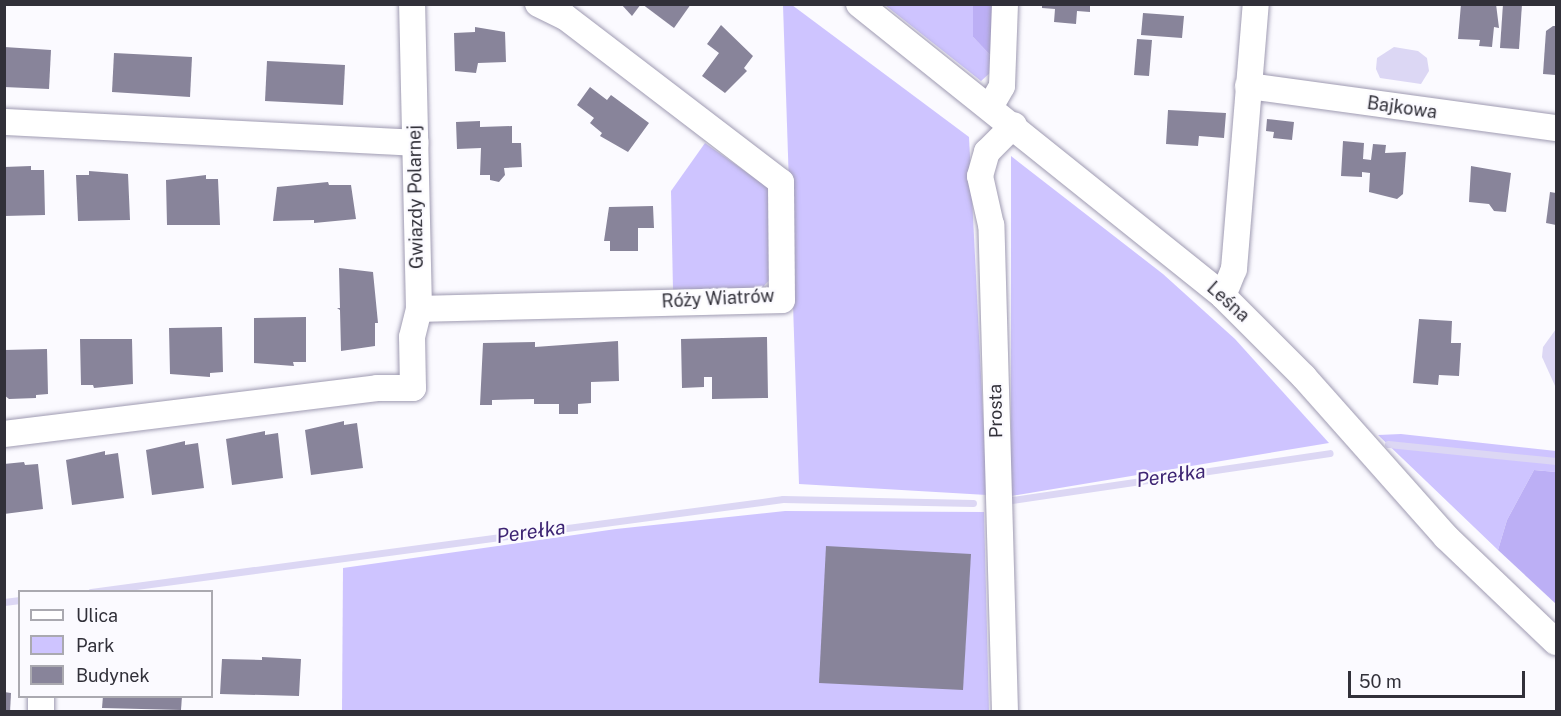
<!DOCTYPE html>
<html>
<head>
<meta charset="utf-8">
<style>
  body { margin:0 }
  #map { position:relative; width:1561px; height:716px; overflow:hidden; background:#fbfaff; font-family:"Public Sans",sans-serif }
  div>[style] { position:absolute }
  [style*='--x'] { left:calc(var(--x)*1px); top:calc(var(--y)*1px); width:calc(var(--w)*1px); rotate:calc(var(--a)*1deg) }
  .green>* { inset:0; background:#cec4ff }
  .forest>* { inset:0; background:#bcaff5 }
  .water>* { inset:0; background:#dcd7f4 }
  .stream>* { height:7px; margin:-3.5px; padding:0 3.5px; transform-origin:3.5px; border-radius:3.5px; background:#dcd7f4 }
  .building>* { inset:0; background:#88849a }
  .roads { filter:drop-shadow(0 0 2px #9f9bb2) drop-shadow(0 0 2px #9f9bb2) }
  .minor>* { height:26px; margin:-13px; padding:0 13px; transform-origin:13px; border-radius:13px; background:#fff }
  span { translate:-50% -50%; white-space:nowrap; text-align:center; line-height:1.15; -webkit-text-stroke:4.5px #fbfaff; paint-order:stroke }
  .street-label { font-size:18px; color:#313039 }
  .water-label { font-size:20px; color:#3d2473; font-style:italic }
  .frame { position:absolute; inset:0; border:6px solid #313039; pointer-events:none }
  .legend { position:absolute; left:18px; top:590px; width:195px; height:108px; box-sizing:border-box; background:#fbfaff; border:2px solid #aaa9b0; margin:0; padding:8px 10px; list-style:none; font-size:18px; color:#313039 }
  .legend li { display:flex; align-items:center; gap:12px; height:30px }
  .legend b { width:30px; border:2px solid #aaa9b0 }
  .scale { position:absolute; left:1348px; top:671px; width:177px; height:27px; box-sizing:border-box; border:3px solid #313039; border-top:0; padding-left:8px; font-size:18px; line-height:21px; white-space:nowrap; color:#313039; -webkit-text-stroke:4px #fbfaff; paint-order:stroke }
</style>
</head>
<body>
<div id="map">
  <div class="green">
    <div style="clip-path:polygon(783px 5px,792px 5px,969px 137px,987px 495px,799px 484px)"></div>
    <div style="clip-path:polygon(885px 5px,973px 5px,973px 37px,994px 59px,991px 72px,981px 81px)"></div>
    <div style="clip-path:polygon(705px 143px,773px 191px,775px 274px,761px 289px,673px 290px,671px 191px)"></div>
    <div style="clip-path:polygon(1011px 156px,1163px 274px,1235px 339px,1329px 443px,1011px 496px)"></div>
    <div style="clip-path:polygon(1401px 434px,1556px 451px,1556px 472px,1534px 470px,1507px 520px,1498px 550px,1378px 435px)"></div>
    <div style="clip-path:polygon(785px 511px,984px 512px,989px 711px,342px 712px,343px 568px,616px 529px)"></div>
  </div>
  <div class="forest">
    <div style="clip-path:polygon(973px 5px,995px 5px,994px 59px,973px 37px)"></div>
    <div style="clip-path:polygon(1534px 470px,1556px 472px,1556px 604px,1498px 550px,1507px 520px)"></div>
  </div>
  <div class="water">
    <div style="clip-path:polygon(1394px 47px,1418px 51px,1427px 58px,1429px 71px,1421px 84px,1380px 78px,1376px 69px,1377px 58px)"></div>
    <div style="clip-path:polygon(1556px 329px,1556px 388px,1542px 357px,1543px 347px)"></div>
  </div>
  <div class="stream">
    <div style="--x:1388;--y:444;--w:169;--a:5.8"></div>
    <div style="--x:1012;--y:500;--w:321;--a:-8.4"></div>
    <div style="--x:91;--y:592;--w:698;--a:-7.65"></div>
    <div style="--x:783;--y:499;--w:190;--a:1.2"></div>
    <div style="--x:4;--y:602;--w:16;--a:-7"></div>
  </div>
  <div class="building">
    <div style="clip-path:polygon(621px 4px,641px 4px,632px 16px)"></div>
    <div style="clip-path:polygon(642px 4px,691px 4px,674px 28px)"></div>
    <div style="clip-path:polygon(1042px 4px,1090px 4px,1090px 12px,1077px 11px,1076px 24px,1054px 22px,1055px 9px,1042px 8px)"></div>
    <div style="clip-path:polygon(1461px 4px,1496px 4px,1499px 28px,1494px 27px,1492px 47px,1479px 46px,1480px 40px,1458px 39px)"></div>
    <div style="clip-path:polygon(1503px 4px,1522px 4px,1519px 49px,1500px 48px)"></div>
    <div style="clip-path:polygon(1143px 13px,1184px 16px,1182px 38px,1141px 35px)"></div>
    <div style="clip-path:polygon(721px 25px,753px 56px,744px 68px,747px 71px,725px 93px,702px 76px,719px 53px,707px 44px)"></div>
    <div style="clip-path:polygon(1553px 26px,1556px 26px,1556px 75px,1543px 74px,1546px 31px)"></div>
    <div style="clip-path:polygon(475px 27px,505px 32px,506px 62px,478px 63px,476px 73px,455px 71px,454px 33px,475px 32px)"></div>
    <div style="clip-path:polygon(1137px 39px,1152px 40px,1149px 76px,1134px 75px)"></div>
    <div style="clip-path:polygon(4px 47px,51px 50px,49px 89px,4px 87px)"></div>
    <div style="clip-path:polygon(114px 53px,192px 57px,190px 97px,112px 92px)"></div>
    <div style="clip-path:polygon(267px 61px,345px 65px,343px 105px,265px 101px)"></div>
    <div style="clip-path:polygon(590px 87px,607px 100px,611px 95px,649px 123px,628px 152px,600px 136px,602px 133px,590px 123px,594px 118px,577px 105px)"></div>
    <div style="clip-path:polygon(1168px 110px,1226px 113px,1224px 138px,1199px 136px,1198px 146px,1166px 144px)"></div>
    <div style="clip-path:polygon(1267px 119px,1294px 122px,1292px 140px,1273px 138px,1274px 132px,1266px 131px)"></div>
    <div style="clip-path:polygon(480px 121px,480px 127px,512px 126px,512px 143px,521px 143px,522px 167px,504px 168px,505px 175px,499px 182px,490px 180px,490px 175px,480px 175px,481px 148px,457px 149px,456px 122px)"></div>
    <div style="clip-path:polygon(1343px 141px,1364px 143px,1363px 159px,1371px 160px,1373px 144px,1386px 145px,1385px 153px,1406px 152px,1403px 194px,1397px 199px,1369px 192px,1370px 173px,1362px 172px,1362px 177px,1341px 176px)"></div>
    <div style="clip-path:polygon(31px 166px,31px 170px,44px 170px,45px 215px,4px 216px,4px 167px)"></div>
    <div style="clip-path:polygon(1471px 166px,1511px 173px,1506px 212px,1494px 211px,1489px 204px,1469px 202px)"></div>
    <div style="clip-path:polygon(89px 171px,128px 174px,130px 220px,78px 221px,76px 175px,89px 175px)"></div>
    <div style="clip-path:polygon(206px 175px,206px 179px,218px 179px,220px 225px,167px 225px,166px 180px)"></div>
    <div style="clip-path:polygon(328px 182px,329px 185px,351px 185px,356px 219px,314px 223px,314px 220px,273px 221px,277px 187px)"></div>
    <div style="clip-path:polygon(1550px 192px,1556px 193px,1556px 225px,1546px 223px)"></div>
    <div style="clip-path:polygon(653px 206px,654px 228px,638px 228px,638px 251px,610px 251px,610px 241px,604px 241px,609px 207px)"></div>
    <div style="clip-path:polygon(339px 268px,373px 272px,378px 323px,375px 323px,375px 346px,341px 351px,340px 310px,337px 308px,340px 308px)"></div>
    <div style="clip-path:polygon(306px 317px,306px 362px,293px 362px,294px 366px,254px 363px,254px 318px)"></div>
    <div style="clip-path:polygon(1419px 319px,1452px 321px,1451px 343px,1461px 343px,1459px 376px,1439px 375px,1438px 385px,1413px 383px)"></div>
    <div style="clip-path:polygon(222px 327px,223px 372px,210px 373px,210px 377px,170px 374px,169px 328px)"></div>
    <div style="clip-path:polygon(767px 337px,768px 398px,712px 399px,712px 377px,704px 377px,704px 387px,682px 388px,681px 339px)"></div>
    <div style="clip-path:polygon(80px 339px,132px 339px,133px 384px,94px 388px,93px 385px,81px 385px)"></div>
    <div style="clip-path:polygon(618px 341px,619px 381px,591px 382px,591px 403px,578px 404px,578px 414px,559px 414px,559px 404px,534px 404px,534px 399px,492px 400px,492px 405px,480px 405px,483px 343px,535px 342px,535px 347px)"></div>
    <div style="clip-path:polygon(47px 349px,48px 394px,36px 395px,36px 398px,9px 399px,4px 395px,4px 350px)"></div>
    <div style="clip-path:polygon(344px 421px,344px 425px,357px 423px,363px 468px,311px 475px,305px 430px)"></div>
    <div style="clip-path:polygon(265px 431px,265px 435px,278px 433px,283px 478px,232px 485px,226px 439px)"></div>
    <div style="clip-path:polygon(185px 441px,185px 445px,198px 443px,204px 488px,152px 495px,146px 450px)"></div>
    <div style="clip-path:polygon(105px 451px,105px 455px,118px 453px,124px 498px,72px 505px,66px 460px)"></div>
    <div style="clip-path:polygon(24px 462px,25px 465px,38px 464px,43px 509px,4px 514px,4px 464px)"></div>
    <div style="clip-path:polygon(826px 546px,971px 554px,963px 690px,819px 683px)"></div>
    <div style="clip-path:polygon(262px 657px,301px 659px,299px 696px,220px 694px,222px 659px,262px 660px)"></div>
    <div style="clip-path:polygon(4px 692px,11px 693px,10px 712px,4px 712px)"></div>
    <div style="clip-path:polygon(103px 696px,182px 696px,181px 710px,102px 708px)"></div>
  </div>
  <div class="roads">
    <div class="minor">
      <div style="--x:859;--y:4;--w:467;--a:38.7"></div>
      <div style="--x:1223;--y:296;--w:115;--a:45"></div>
      <div style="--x:1304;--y:377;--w:214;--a:48.4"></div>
      <div style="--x:1446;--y:537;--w:152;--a:43.7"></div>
      <div style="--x:1248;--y:86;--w:311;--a:7.8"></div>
      <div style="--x:990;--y:107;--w:24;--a:-60"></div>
      <div style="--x:1002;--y:86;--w:82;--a:-87.9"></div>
      <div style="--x:4;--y:122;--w:412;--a:2.9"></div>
      <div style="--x:1223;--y:296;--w:29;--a:-68"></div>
      <div style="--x:1234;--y:269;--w:266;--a:-85.3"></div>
      <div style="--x:419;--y:309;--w:363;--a:-1.4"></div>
      <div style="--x:782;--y:300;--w:118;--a:-90.5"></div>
      <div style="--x:781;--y:182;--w:272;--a:-142.6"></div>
      <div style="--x:565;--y:17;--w:30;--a:-154"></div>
      <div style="--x:4;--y:434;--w:376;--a:-7"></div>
      <div style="--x:377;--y:388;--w:36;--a:0"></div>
      <div style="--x:413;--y:388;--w:51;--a:-91.1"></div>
      <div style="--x:412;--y:337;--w:29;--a:-76"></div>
      <div style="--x:419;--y:309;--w:305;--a:-91.3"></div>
      <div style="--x:41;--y:712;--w:16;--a:-90"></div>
      <div style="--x:1005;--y:712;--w:487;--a:-91.6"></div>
      <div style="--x:991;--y:225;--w:50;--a:-102.7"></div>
      <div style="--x:980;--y:176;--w:25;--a:-74"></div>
      <div style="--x:987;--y:152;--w:38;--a:-45"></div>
    </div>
  </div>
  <div class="street-label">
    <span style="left:1402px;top:108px;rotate:8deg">Bajkowa</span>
    <span style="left:416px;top:197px;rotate:-91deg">Gwiazdy Polarnej</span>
    <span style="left:718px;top:299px;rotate:-3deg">Róży Wiatrów</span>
    <span style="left:1228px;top:302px;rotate:42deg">Leśna</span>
    <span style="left:996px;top:411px;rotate:-91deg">Prosta</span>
  </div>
  <div class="water-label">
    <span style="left:1171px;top:476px;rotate:-8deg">Perełka</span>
    <span style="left:531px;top:532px;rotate:-8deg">Perełka</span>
  </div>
  <div class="frame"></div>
  <ul class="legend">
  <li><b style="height:8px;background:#fff"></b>Ulica</li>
  <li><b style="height:16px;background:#cec4ff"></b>Park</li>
  <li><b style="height:16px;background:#88849a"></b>Budynek</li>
  </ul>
  <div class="scale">50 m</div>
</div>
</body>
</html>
